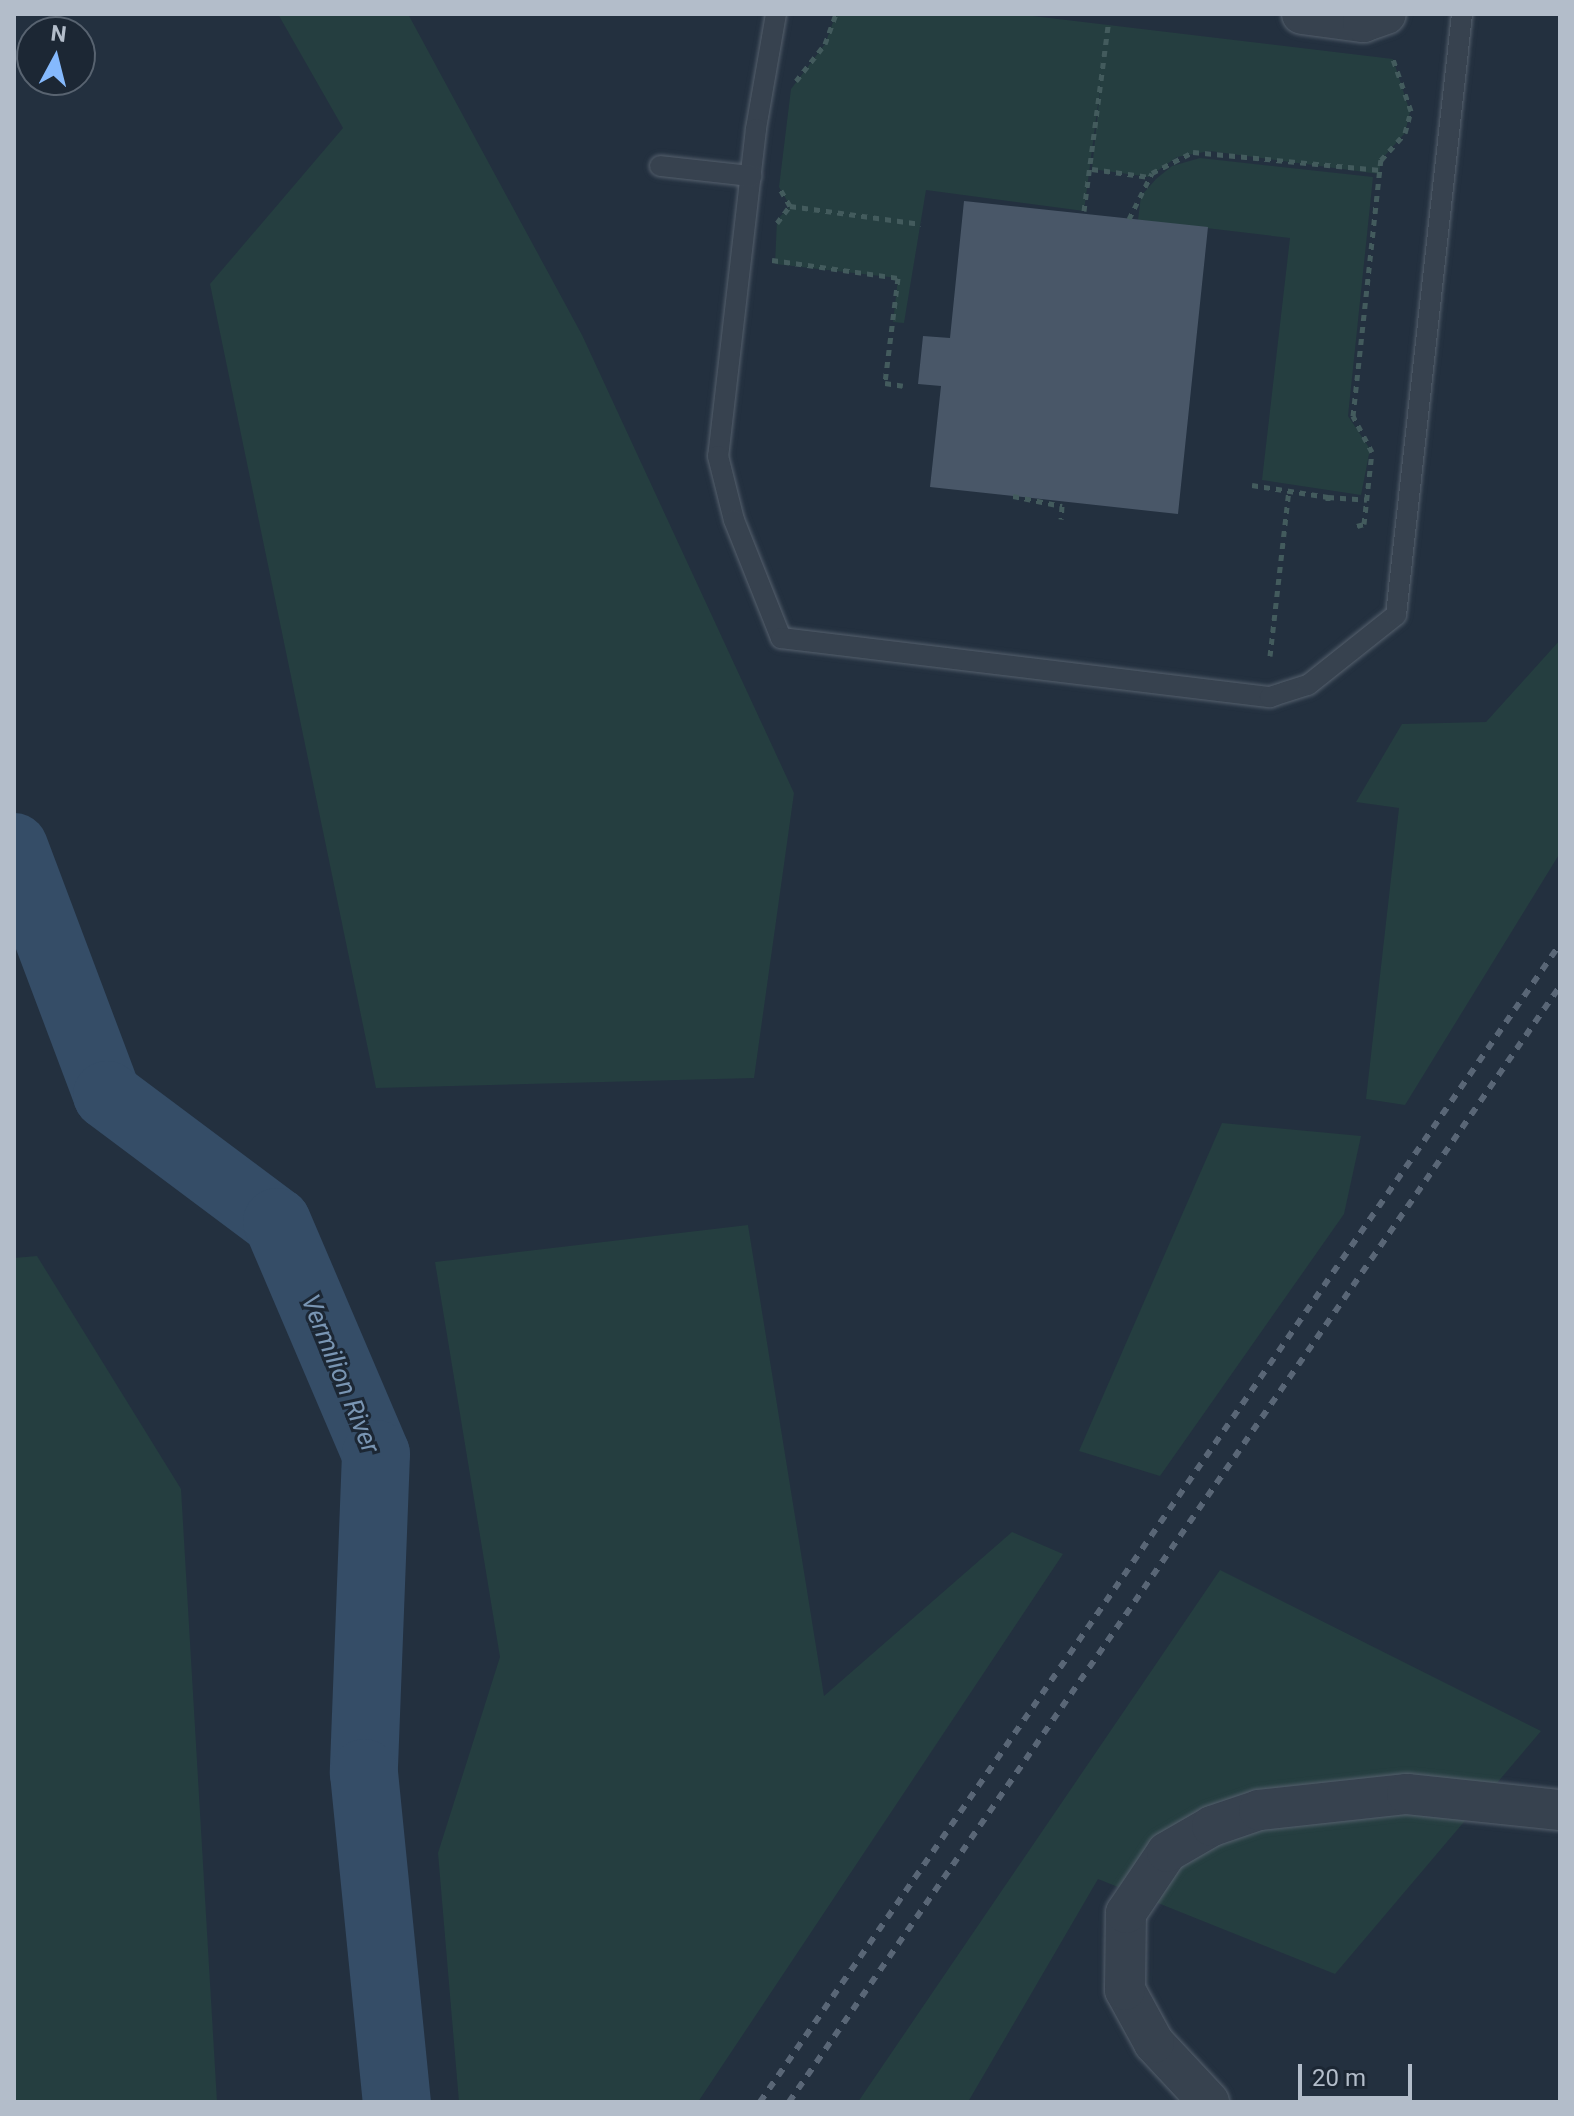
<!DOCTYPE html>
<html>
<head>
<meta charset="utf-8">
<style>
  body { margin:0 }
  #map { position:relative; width:1574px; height:2116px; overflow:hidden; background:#23303f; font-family:Roboto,sans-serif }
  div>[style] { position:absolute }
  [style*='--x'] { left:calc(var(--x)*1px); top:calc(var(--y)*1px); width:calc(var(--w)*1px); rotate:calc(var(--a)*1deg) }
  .green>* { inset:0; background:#253e40 }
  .river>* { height:68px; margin:-34px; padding:0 34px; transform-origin:34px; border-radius:34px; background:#354d67 }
  .building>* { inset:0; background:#495768 }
  .path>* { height:5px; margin-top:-2.5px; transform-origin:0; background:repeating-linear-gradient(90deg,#435b5d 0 6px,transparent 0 12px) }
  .roads { filter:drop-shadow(0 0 2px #55606d) drop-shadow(0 0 2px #55606d) }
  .service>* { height:20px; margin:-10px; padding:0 10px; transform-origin:10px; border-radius:10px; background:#37424f }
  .minor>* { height:40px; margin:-20px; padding:0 20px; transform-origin:20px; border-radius:20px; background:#37424f }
  .rail>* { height:6px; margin-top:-3px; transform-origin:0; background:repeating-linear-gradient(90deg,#596676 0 8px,transparent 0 16px) }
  span { translate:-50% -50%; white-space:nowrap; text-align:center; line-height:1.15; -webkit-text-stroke:6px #1c2734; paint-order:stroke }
  .water-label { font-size:26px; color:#7995b3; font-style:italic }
  .frame { position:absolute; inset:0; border:16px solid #b3bdca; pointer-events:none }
  .north { position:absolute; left:16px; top:16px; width:80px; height:80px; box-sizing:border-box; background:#1c2734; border:2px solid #586370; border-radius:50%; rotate:7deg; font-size:22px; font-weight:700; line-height:32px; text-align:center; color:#b3bdca }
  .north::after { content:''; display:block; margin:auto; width:28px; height:36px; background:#85b9fd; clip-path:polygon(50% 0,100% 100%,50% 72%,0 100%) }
  .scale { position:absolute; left:1298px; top:2064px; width:114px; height:36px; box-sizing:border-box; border:4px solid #b3bdca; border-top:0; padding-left:10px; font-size:24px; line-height:28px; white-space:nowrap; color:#b3bdca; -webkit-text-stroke:6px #1c2734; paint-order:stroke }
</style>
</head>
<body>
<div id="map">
  <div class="green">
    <div style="clip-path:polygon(278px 14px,408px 14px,582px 335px,794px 793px,754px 1078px,376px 1088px,210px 284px,343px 128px)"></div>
    <div style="clip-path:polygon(836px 14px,1015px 14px,1393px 59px,1410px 112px,1405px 133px,1381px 160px,1379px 174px,1210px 151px,1177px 157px,1149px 177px,1092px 169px,1101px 81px,1084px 211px,926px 190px,904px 323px,893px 322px,898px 278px,775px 264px,777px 220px,790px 206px,779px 187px,791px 89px,825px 44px)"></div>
    <div style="clip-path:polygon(1200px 158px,1373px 177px,1348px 416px,1370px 449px,1361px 495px,1262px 480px,1290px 238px,1138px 220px,1141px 196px,1156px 179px,1172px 166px)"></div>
    <div style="clip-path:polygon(1560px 640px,1560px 853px,1405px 1105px,1366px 1099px,1399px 808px,1356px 802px,1402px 724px,1486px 722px)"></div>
    <div style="clip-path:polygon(1222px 1123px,1361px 1136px,1344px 1214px,1160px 1476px,1079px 1451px)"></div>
    <div style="clip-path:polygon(748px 1225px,824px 1696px,1012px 1532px,1063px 1554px,698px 2102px,459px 2102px,438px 1853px,500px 1657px,435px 1262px)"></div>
    <div style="clip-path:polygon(37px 1256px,181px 1489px,217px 2102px,14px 2102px,14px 1258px)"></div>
    <div style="clip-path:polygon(1220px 1570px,1541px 1731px,1335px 1974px,1098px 1879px,968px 2102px,858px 2102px)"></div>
  </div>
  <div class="river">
    <div style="--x:14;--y:847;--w:265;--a:69.4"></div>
    <div style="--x:107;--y:1095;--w:212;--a:36.8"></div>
    <div style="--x:277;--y:1222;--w:252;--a:66.9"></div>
    <div style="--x:376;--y:1454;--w:319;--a:92.2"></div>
    <div style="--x:364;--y:1773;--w:331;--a:84.3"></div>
  </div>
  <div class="building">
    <div style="clip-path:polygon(964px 201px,1208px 227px,1178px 514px,930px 487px,941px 386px,918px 384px,923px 336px,950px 338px)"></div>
  </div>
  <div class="path">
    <div style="--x:796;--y:81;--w:47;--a:-51.9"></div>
    <div style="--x:825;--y:44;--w:32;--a:-70"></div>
    <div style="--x:1092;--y:169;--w:58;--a:8"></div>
    <div style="--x:790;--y:206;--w:132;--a:7.8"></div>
    <div style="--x:1084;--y:211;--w:187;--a:-82.6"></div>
    <div style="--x:1129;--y:219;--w:51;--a:-63.4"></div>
    <div style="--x:1152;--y:173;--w:46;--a:-27.1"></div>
    <div style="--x:1193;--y:152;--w:188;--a:5.5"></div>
    <div style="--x:777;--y:223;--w:21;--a:-53"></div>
    <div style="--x:790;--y:206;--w:20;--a:-120"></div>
    <div style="--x:772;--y:260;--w:127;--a:8.1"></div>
    <div style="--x:898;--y:278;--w:106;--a:97.1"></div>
    <div style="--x:885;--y:383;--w:18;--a:9"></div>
    <div style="--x:1252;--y:485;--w:77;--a:9"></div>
    <div style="--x:1013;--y:496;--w:50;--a:11.5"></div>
    <div style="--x:1062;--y:506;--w:13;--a:94"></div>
    <div style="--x:1328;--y:501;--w:4;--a:-90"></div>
    <div style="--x:1328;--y:497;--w:39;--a:4"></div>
    <div style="--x:1357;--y:526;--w:7;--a:-16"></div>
    <div style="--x:1364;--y:524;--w:72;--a:-83.7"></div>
    <div style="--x:1372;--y:452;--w:41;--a:-117.8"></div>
    <div style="--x:1353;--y:416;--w:258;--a:-83.8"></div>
    <div style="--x:1381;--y:160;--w:36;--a:-48"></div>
    <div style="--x:1405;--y:133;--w:23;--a:-75"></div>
    <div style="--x:1411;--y:111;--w:55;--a:-109.1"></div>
    <div style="--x:1270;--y:656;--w:167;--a:-83.5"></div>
  </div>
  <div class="roads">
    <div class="service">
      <div style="--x:776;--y:14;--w:117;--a:99.9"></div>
      <div style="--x:756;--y:129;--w:329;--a:96.6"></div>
      <div style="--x:718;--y:456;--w:66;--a:76"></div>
      <div style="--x:734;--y:520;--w:127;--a:68.3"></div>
      <div style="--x:781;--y:638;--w:493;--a:6.9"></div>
      <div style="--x:1270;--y:697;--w:40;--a:-18"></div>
      <div style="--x:1308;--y:685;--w:112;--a:-38.5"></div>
      <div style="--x:1396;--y:615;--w:605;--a:-83.73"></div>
      <div style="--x:660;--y:166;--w:92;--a:6.3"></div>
    </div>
    <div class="minor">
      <div style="--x:1302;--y:14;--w:62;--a:7.5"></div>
      <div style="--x:1363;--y:22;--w:24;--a:-19"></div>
      <div style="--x:1209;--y:2102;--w:81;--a:-133"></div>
      <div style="--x:1154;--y:2043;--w:60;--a:-118.7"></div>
      <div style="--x:1125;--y:1990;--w:77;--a:-89.3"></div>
      <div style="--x:1126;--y:1913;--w:73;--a:-56.1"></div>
      <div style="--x:1167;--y:1852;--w:52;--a:-30"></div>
      <div style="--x:1212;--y:1826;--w:50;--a:-18.8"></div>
      <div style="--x:1259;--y:1810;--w:149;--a:-6.2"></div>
      <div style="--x:1407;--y:1794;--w:154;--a:6"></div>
    </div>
  </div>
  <div class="rail">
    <div style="--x:760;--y:2102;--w:1407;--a:-55.36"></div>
    <div style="--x:789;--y:2102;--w:1356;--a:-55.36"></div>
  </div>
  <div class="water-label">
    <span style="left:340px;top:1374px;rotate:68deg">Vermilion River</span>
  </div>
  <div class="frame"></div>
  <div class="north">N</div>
  <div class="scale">20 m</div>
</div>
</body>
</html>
